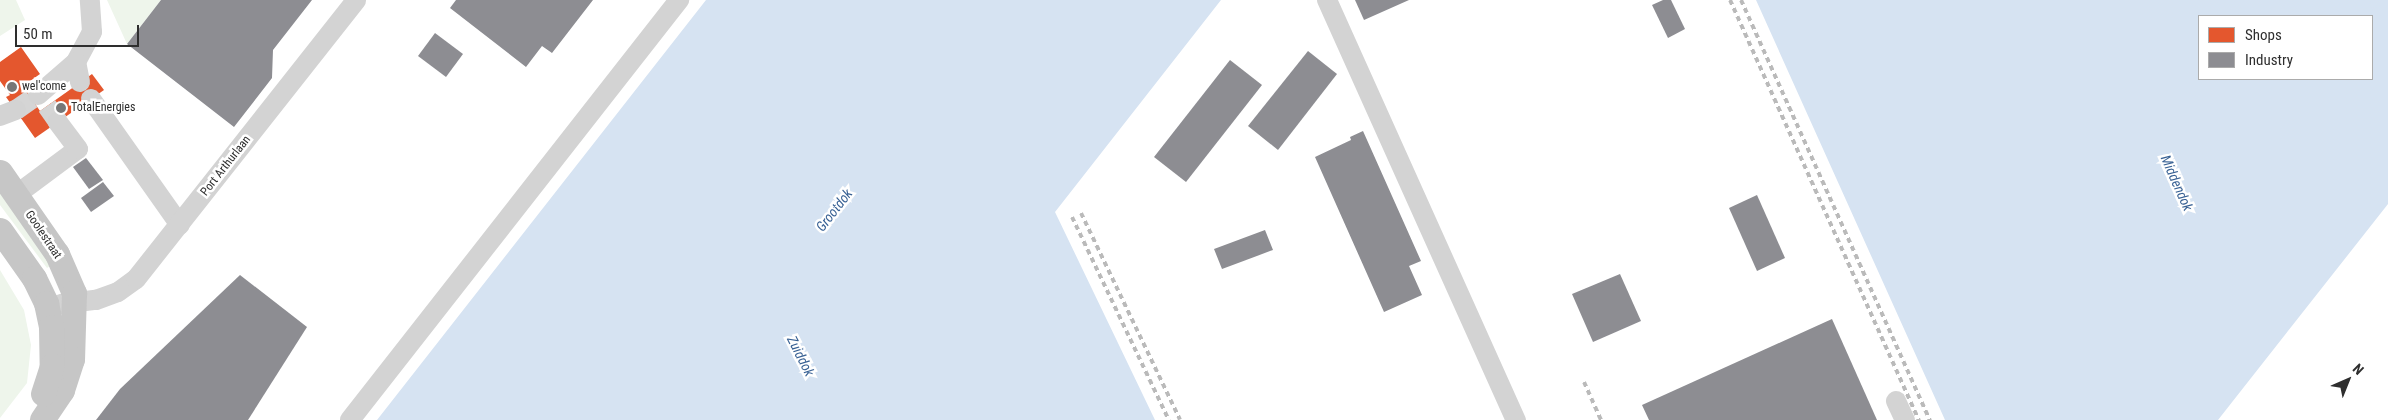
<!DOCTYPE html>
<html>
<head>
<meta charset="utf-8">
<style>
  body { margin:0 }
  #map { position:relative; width:2388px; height:420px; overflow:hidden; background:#fff; font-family:"Roboto Condensed",sans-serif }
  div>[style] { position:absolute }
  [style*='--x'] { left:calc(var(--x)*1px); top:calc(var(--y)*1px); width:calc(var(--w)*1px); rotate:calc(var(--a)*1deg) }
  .green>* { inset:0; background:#eef5eb }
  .water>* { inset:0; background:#d6e3f2 }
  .shops>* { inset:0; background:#e4572e }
  .industry>* { inset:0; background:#8d8d92 }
  .minor-tunnel>* { height:20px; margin-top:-10px; transform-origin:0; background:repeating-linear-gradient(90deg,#d5d5d5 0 20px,transparent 0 30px) }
  .minor>* { height:20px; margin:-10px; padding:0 10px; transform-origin:10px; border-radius:10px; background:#d3d3d3 }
  .major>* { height:25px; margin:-12.5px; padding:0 12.5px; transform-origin:12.5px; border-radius:12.5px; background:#c6c6c6 }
  .rail>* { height:4px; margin-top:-2px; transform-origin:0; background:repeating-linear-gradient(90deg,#bababa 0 5px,transparent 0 9px) }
  .dots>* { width:14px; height:14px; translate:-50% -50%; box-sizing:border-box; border:2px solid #fff; border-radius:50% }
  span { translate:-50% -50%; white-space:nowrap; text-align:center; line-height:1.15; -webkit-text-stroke:5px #fff; paint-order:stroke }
  .poi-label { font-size:12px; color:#2e2e2e }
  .left { translate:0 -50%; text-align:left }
  .street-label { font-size:12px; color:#2e2e2e }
  .water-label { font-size:14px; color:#386194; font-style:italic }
  .legend { position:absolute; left:2198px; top:15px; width:175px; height:65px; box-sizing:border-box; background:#fff; border:1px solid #ababab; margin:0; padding:6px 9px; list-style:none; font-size:15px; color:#2e2e2e }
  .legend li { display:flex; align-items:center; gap:10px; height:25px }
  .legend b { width:25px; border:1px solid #ababab }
  .north { position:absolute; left:2323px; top:355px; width:50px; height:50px; -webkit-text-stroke:4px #fff; paint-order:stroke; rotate:44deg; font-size:14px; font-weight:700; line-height:20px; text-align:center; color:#2e2e2e }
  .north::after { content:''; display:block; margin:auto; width:18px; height:22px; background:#2e2e2e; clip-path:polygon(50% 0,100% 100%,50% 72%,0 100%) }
  .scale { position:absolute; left:15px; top:25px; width:124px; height:22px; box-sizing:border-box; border:2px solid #2e2e2e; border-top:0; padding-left:6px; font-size:15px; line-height:18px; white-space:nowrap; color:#2e2e2e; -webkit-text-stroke:4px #fff; paint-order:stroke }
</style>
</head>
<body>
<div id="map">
  <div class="green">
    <div style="clip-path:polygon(0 0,16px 0,25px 20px,0 36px)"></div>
    <div style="clip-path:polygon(107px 0,161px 0,127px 44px)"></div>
    <div style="clip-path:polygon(0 189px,41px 247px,50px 266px,47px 268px,0 205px)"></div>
    <div style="clip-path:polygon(0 270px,24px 310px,31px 345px,27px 383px,0 418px)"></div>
  </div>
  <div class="water">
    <div style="clip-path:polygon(706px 0,1221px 0,1055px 212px,1155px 420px,377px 420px)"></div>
    <div style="clip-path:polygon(evenodd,1756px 0,2388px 0,2388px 204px,2218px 420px,1945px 420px,1756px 0,2372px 16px,2372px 79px,2199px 79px,2199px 16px,2372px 16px)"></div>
  </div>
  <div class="shops">
    <div style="clip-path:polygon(21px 47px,40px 74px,23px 86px,40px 111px,92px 74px,104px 90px,35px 138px,6px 97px,10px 95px,0 81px,0 62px)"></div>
  </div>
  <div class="industry">
    <div style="clip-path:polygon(161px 0,312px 0,273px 50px,272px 78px,234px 127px,127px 44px)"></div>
    <div style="clip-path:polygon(456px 0,593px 0,552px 53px,542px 46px,526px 67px,450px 8px)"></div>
    <div style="clip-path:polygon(1355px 0,1409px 0,1364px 20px)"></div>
    <div style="clip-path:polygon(1663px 0,1671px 0,1685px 29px,1668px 38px,1652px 5px)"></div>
    <div style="clip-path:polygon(435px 33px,463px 54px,446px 77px,418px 56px)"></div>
    <div style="clip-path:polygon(1308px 51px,1337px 74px,1278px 150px,1248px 126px)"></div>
    <div style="clip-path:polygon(1230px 60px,1262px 85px,1186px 182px,1154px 157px)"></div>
    <div style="clip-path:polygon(1363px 131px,1421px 261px,1409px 266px,1422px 295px,1384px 312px,1315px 157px,1351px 140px,1350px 137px)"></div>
    <div style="clip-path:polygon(86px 158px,103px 180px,89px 189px,73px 167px)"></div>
    <div style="clip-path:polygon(103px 182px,114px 196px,91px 212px,81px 198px)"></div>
    <div style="clip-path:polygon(1757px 195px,1785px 258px,1757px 271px,1729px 208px)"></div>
    <div style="clip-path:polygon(1265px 230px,1273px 250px,1222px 269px,1214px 249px)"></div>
    <div style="clip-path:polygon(1620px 274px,1641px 321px,1593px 342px,1572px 294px)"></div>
    <div style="clip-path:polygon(240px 275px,307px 327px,248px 420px,96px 420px,120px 389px)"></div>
    <div style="clip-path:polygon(1832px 319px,1877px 420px,1649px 420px,1642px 405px)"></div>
  </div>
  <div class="minor-tunnel">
    <div style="--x:47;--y:106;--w:19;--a:55"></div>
    <div style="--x:16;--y:110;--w:19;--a:-35"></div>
  </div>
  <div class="minor">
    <div style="--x:1327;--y:0;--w:461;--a:65.8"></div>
    <div style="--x:80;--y:82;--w:20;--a:-101"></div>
    <div style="--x:76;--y:62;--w:34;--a:-62"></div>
    <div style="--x:92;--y:32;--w:32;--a:-94"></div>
    <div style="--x:38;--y:95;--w:50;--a:-41"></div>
    <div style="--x:91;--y:99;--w:154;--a:54.8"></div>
    <div style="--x:0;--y:116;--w:17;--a:-21"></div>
    <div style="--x:16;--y:195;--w:77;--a:-36.6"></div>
    <div style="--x:78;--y:149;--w:34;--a:-127"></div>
    <div style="--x:61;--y:304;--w:35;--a:-7"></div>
    <div style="--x:96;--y:300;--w:23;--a:-20"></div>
    <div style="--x:118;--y:292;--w:22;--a:-36"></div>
    <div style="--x:136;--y:279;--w:355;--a:-51.7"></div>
    <div style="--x:1896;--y:401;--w:21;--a:65"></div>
    <div style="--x:350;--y:420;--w:534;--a:-51.93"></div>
  </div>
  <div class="major">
    <div style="--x:0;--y:172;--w:100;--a:55.2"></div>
    <div style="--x:57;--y:254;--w:43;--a:66.4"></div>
    <div style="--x:74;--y:293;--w:66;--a:91.7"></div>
    <div style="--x:72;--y:359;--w:33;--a:108"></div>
    <div style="--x:62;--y:390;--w:36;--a:124"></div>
    <div style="--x:0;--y:230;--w:59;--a:54.7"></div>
    <div style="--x:34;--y:278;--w:28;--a:64"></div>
    <div style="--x:46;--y:303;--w:25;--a:78"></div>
    <div style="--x:51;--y:327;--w:39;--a:89"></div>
    <div style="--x:52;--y:366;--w:29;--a:108"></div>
  </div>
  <div class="rail">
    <div style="--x:1730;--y:0;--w:461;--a:65.8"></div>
    <div style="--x:1741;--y:0;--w:461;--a:65.8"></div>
    <div style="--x:1081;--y:213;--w:229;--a:64.4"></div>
    <div style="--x:1072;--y:217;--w:225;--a:64.5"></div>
    <div style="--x:1584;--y:382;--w:42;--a:65.9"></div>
  </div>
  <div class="dots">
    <div style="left:12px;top:87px;background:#777"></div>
    <div style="left:61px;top:108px;background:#777"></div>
  </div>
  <div class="poi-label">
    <span class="left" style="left:22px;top:87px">wel'come</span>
    <span class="left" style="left:71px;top:108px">TotalEnergies</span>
  </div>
  <div class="street-label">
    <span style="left:226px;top:166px;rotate:-52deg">Port Arthurlaan</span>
    <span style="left:43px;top:235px;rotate:56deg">Goolestraat</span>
  </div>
  <div class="water-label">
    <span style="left:2177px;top:183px;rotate:66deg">Middendok</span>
    <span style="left:834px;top:210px;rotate:-52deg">Grootdok</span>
    <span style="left:801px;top:356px;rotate:63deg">Zuiddok</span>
  </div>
  <ul class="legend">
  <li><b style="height:14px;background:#e4572e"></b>Shops</li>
  <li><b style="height:14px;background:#8d8d92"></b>Industry</li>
  </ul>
  <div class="north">N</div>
  <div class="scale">50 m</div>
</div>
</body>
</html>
